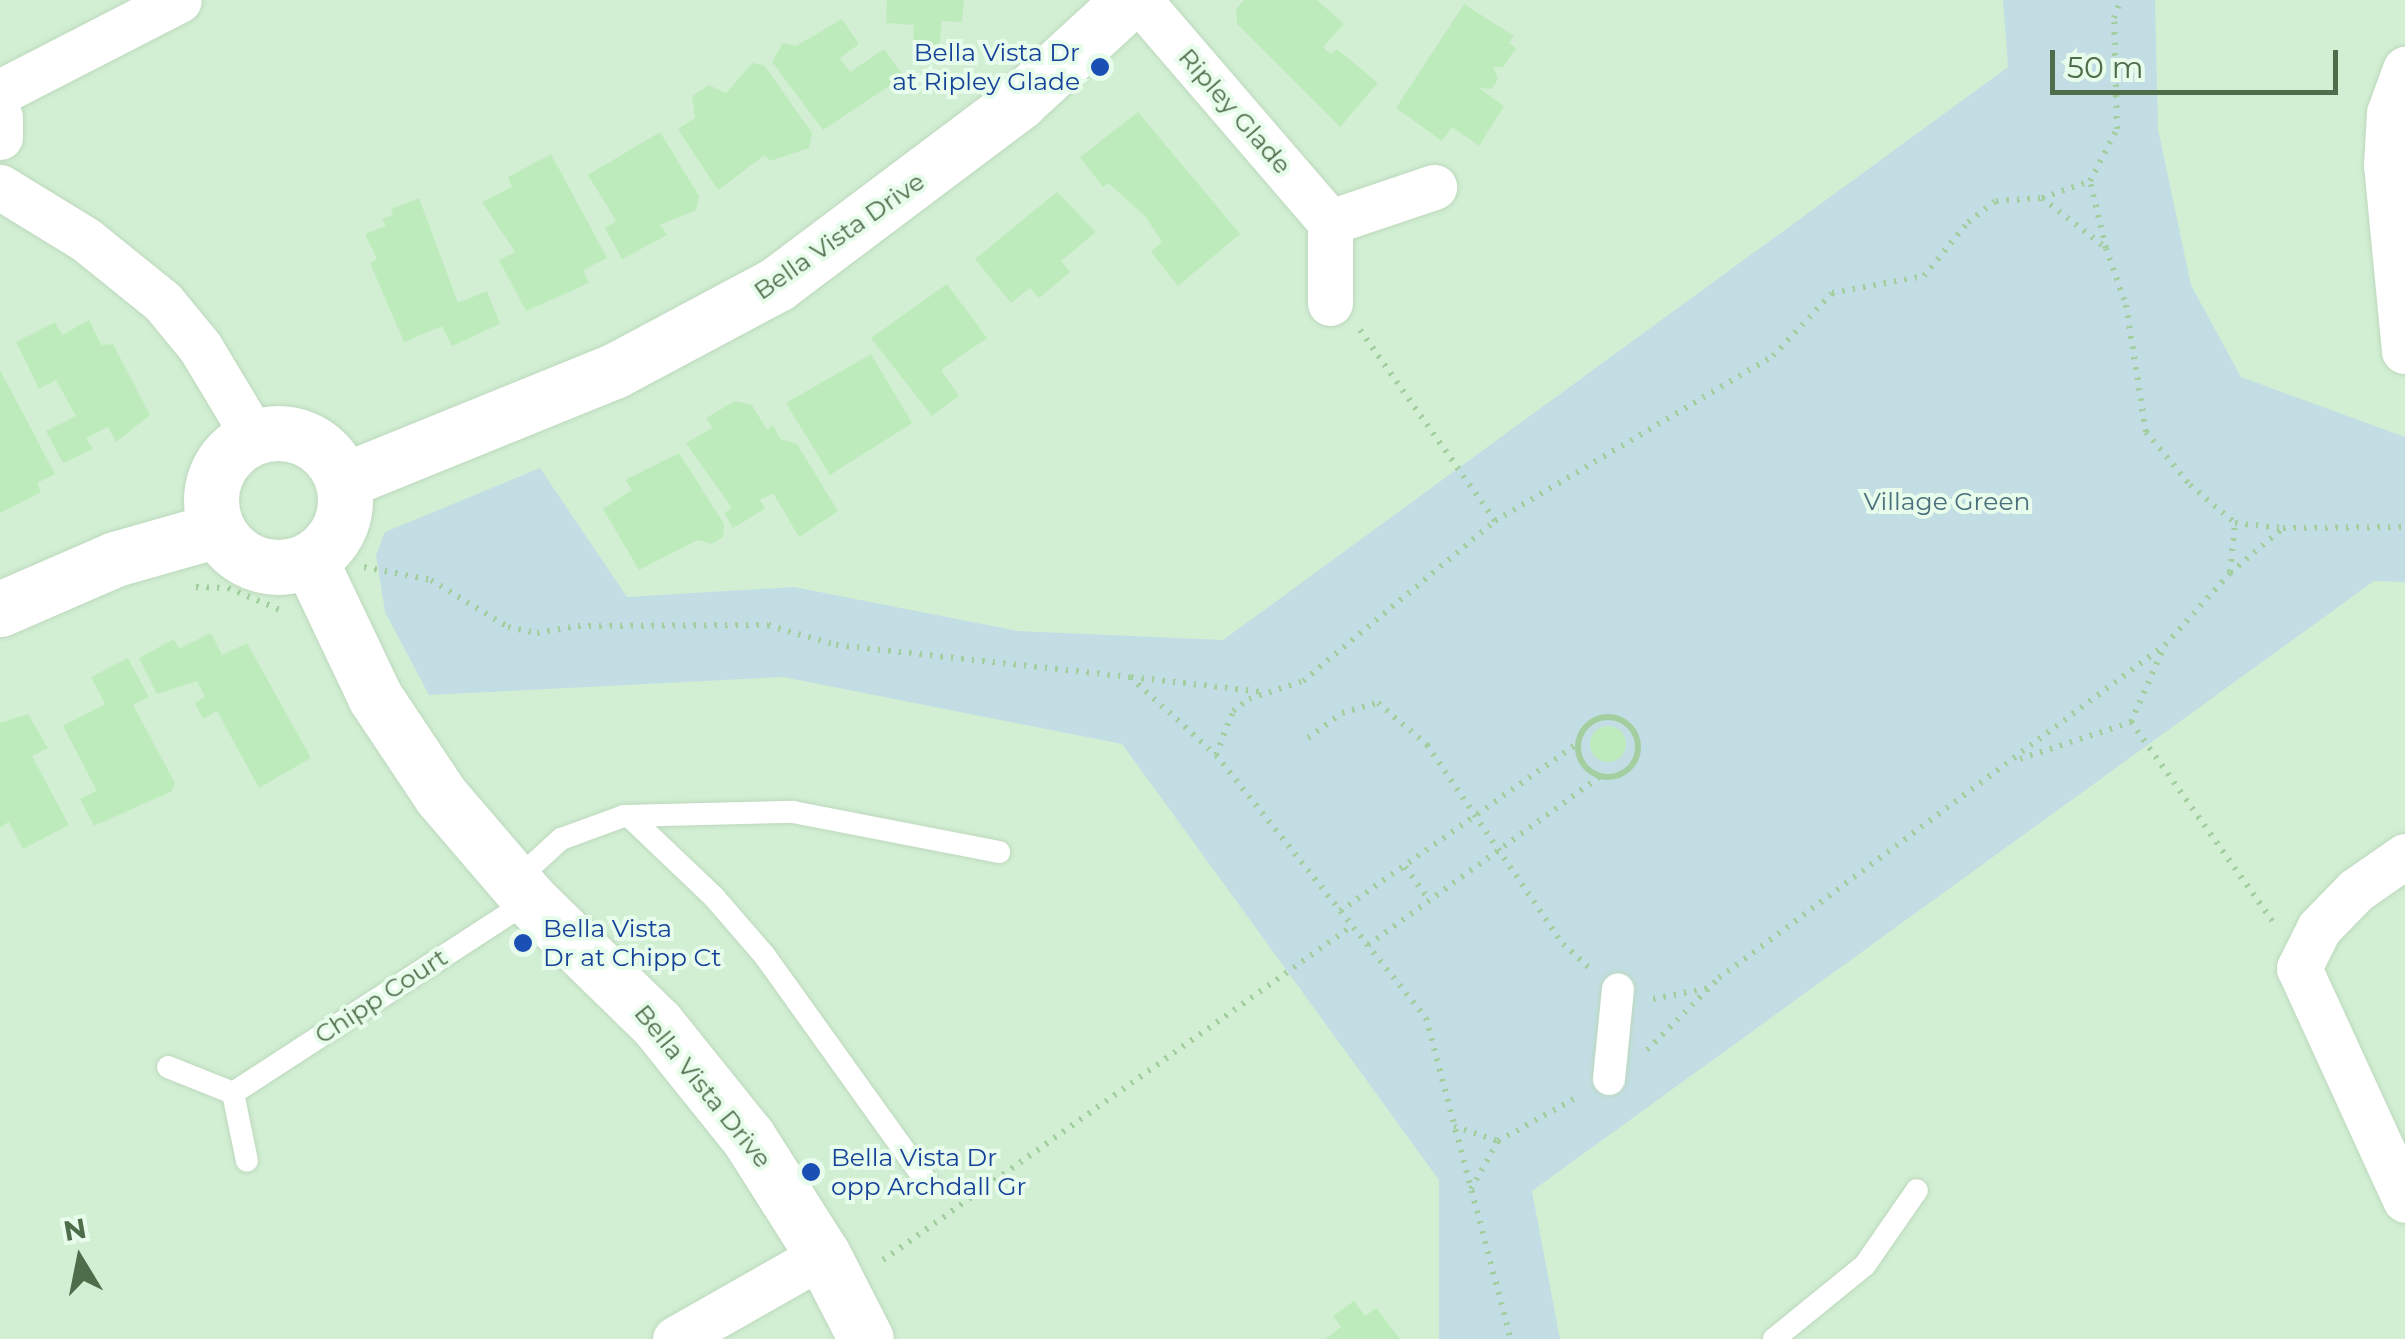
<!DOCTYPE html>
<html>
<head>
<meta charset="utf-8">
<style>
  body { margin:0 }
  #map { position:relative; width:2405px; height:1339px; overflow:hidden; background:#e1f9e5; font-family:Montserrat,sans-serif }
  div>[style] { position:absolute }
  [style*='--x'] { left:calc(var(--x)*1px); top:calc(var(--y)*1px); width:calc(var(--w)*1px); rotate:calc(var(--a)*1deg) }
  .residential>* { inset:0; background:#d2efd4 }
  .green>* { inset:0; background:#c2dee4 }
  .building>* { inset:0; background:#beebbc }
  .round { border-radius:50% }
  .path>* { height:6px; margin-top:-3px; transform-origin:0; background:repeating-linear-gradient(90deg,#a3cfa0 0 2.5px,transparent 0 10.5px) }
  .path>.ring { margin:-3px; padding:0; box-sizing:content-box; background:none; border:6px solid #a3cfa0; border-radius:50% }
  .roads { filter:drop-shadow(0 0 2px #bdd8bd) drop-shadow(0 0 2px #bdd8bd) }
  .service>* { height:22px; margin:-11px; padding:0 11px; transform-origin:11px; border-radius:11px; background:#fff }
  .pedestrian>* { height:32px; margin:-16px; padding:0 16px; transform-origin:16px; border-radius:16px; background:#fff }
  .minor>* { height:45px; margin:-22.5px; padding:0 22.5px; transform-origin:22.5px; border-radius:22.5px; background:#fff }
  .tertiary>* { height:55px; margin:-27.5px; padding:0 27.5px; transform-origin:27.5px; border-radius:27.5px; background:#fff }
  .tertiary>.ring { margin:-27.5px; padding:0; box-sizing:content-box; background:none; border:55px solid #fff; border-radius:50% }
  .dots>* { width:28px; height:28px; translate:-50% -50%; box-sizing:border-box; border:5px solid #e7fcea; border-radius:50% }
  span { translate:-50% -50%; white-space:nowrap; text-align:center; line-height:1.15; -webkit-text-stroke:8px #e7fcea; paint-order:stroke }
  .transit-label { font-size:25px; color:#164399 }
  .right { translate:-100% -50%; text-align:right }
  .left { translate:0 -50%; text-align:left }
  .street-label { font-size:25px; color:#4e6d4b }
  .park-label { font-size:25px; color:#4b6f7c }
  .north { position:absolute; left:30px; top:1209px; width:100px; height:100px; -webkit-text-stroke:8px #e7fcea; paint-order:stroke; rotate:350deg; font-size:28px; font-weight:700; line-height:40px; text-align:center; color:#4e6d4b }
  .north::after { content:''; display:block; margin:auto; width:35px; height:45px; background:#4e6d4b; clip-path:polygon(50% 0,100% 100%,50% 72%,0 100%) }
  .scale { position:absolute; left:2050px; top:50px; width:288px; height:45px; box-sizing:border-box; border:5px solid #4e6d4b; border-top:0; padding-left:12px; font-size:30px; line-height:35px; white-space:nowrap; color:#4e6d4b; -webkit-text-stroke:8px #e7fcea; paint-order:stroke }
</style>
</head>
<body>
<div id="map">
  <div class="residential">
    <div style="clip-path:polygon(0 0,2405px 0,2405px 1339px,0 1339px)"></div>
  </div>
  <div class="green">
    <div style="clip-path:polygon(2003px 0,2155px 0,2158px 129px,2191px 285px,2241px 377px,2405px 437px,2405px 582px,2374px 581px,1532px 1191px,1560px 1339px,1439px 1339px,1439px 1180px,1122px 744px,783px 677px,429px 695px,385px 612px,376px 555px,385px 532px,540px 468px,627px 597px,794px 587px,1018px 631px,1223px 640px,2008px 67px)"></div>
  </div>
  <div class="building">
    <div style="clip-path:polygon(887px 0,964px 0,962px 22px,942px 21px,939px 50px,913px 49px,914px 25px,886px 23px)"></div>
    <div style="clip-path:polygon(1244px 0,1317px 0,1344px 24px,1323px 47px,1331px 54px,1337px 49px,1378px 83px,1340px 127px,1237px 24px,1236px 9px)"></div>
    <div style="clip-path:polygon(1464px 4px,1514px 36px,1509px 43px,1516px 48px,1503px 67px,1493px 67px,1498px 79px,1492px 89px,1479px 88px,1504px 106px,1479px 146px,1452px 127px,1442px 141px,1396px 108px)"></div>
    <div style="clip-path:polygon(842px 19px,859px 44px,840px 58px,850px 72px,884px 49px,904px 76px,823px 130px,772px 62px,783px 43px,796px 46px)"></div>
    <div style="clip-path:polygon(752px 63px,764px 65px,812px 133px,809px 148px,770px 161px,765px 155px,718px 190px,678px 129px,695px 118px,692px 96px,709px 85px,726px 93px)"></div>
    <div style="clip-path:polygon(1138px 112px,1240px 234px,1178px 286px,1151px 252px,1162px 242px,1145px 216px,1108px 183px,1103px 187px,1080px 157px)"></div>
    <div style="clip-path:polygon(660px 132px,699px 196px,696px 210px,660px 225px,667px 235px,622px 259px,605px 228px,616px 221px,588px 175px)"></div>
    <div style="clip-path:polygon(551px 154px,607px 258px,583px 270px,589px 283px,526px 311px,499px 260px,515px 252px,482px 202px,512px 187px,508px 177px)"></div>
    <div style="clip-path:polygon(1057px 192px,1096px 232px,1061px 261px,1070px 272px,1039px 298px,1030px 288px,1011px 303px,975px 259px)"></div>
    <div style="clip-path:polygon(419px 198px,458px 303px,487px 291px,500px 324px,452px 346px,442px 326px,404px 342px,370px 263px,377px 259px,365px 234px,386px 226px,382px 219px,393px 215px,391px 209px)"></div>
    <div style="clip-path:polygon(947px 284px,987px 338px,941px 370px,959px 396px,932px 416px,871px 338px)"></div>
    <div style="clip-path:polygon(89px 320px,101px 345px,113px 344px,150px 415px,116px 442px,108px 427px,86px 438px,93px 449px,63px 463px,46px 431px,76px 416px,56px 380px,39px 389px,16px 342px,55px 322px,62px 335px)"></div>
    <div style="clip-path:polygon(871px 354px,912px 423px,830px 475px,786px 403px)"></div>
    <div style="clip-path:polygon(0 370px,55px 474px,37px 483px,41px 492px,0 513px)"></div>
    <div style="clip-path:polygon(735px 401px,752px 405px,767px 430px,773px 425px,780px 439px,797px 444px,838px 511px,799px 537px,773px 493px,760px 500px,765px 509px,733px 528px,724px 513px,732px 508px,686px 443px,712px 428px,706px 418px)"></div>
    <div style="clip-path:polygon(679px 453px,724px 524px,723px 537px,712px 544px,698px 540px,639px 570px,603px 509px,632px 490px,625px 480px)"></div>
    <div style="clip-path:polygon(211px 633px,222px 655px,247px 643px,311px 758px,259px 788px,217px 711px,203px 719px,195px 703px,205px 697px,197px 681px,157px 694px,139px 658px,174px 639px,179px 649px)"></div>
    <div style="clip-path:polygon(128px 658px,149px 697px,133px 705px,175px 783px,172px 791px,94px 826px,80px 799px,97px 791px,63px 726px,105px 704px,91px 677px)"></div>
    <div style="clip-path:polygon(28px 714px,48px 748px,32px 756px,69px 825px,23px 849px,9px 822px,0 827px,0 723px)"></div>
    <div class="round" style="left:1590px;top:726px;width:36px;height:36px"></div>
    <div style="clip-path:polygon(1354px 1301px,1365px 1316px,1376px 1308px,1400px 1339px,1325px 1339px,1341px 1327px,1333px 1316px)"></div>
  </div>
  <div class="path">
    <div style="--x:2042;--y:198;--w:51;--a:-19.5"></div>
    <div style="--x:2106;--y:248;--w:60;--a:70.7"></div>
    <div style="--x:2126;--y:305;--w:129;--a:81.1"></div>
    <div style="--x:2146;--y:432;--w:69;--a:50.3"></div>
    <div style="--x:2190;--y:485;--w:59;--a:40.2"></div>
    <div style="--x:2235;--y:523;--w:47;--a:6.1"></div>
    <div style="--x:1360;--y:330;--w:234;--a:54.7"></div>
    <div style="--x:364;--y:567;--w:68;--a:11"></div>
    <div style="--x:431;--y:580;--w:90;--a:31.4"></div>
    <div style="--x:508;--y:627;--w:30;--a:12"></div>
    <div style="--x:537;--y:633;--w:42;--a:-9.7"></div>
    <div style="--x:578;--y:626;--w:190;--a:-0.3"></div>
    <div style="--x:768;--y:625;--w:71;--a:16.4"></div>
    <div style="--x:836;--y:645;--w:296;--a:6.2"></div>
    <div style="--x:1130;--y:677;--w:116;--a:42.2"></div>
    <div style="--x:1216;--y:755;--w:337;--a:51.4"></div>
    <div style="--x:1426;--y:1018;--w:332;--a:75.2"></div>
    <div style="--x:2230;--y:572;--w:49;--a:-84.2"></div>
    <div style="--x:196;--y:587;--w:32;--a:2"></div>
    <div style="--x:228;--y:588;--w:60;--a:22.7"></div>
    <div style="--x:1131;--y:677;--w:133;--a:6.5"></div>
    <div class="ring" style="left:1578px;top:717px;width:54px;height:54px"></div>
    <div style="--x:2131;--y:722;--w:249;--a:54.6"></div>
    <div style="--x:1308;--y:738;--w:42;--a:-36.3"></div>
    <div style="--x:1342;--y:713;--w:37;--a:-16"></div>
    <div style="--x:1378;--y:703;--w:65;--a:40.6"></div>
    <div style="--x:1427;--y:745;--w:241;--a:55.7"></div>
    <div style="--x:1563;--y:944;--w:40;--a:42"></div>
    <div style="--x:1216;--y:755;--w:47;--a:-68.9"></div>
    <div style="--x:1233;--y:711;--w:20;--a:-37"></div>
    <div style="--x:1249;--y:699;--w:57;--a:-18.4"></div>
    <div style="--x:1303;--y:681;--w:250;--a:-39.8"></div>
    <div style="--x:1495;--y:521;--w:323;--a:-30.7"></div>
    <div style="--x:1773;--y:356;--w:86;--a:-46.9"></div>
    <div style="--x:1832;--y:293;--w:94;--a:-10.5"></div>
    <div style="--x:1924;--y:276;--w:70;--a:-50.8"></div>
    <div style="--x:1968;--y:222;--w:35;--a:-37"></div>
    <div style="--x:1996;--y:201;--w:46;--a:-3.7"></div>
    <div style="--x:2042;--y:198;--w:81;--a:38"></div>
    <div style="--x:2106;--y:248;--w:69;--a:-103.4"></div>
    <div style="--x:2090;--y:181;--w:59;--a:-62.6"></div>
    <div style="--x:2117;--y:129;--w:111;--a:-91.5"></div>
    <div style="--x:2114;--y:18;--w:19;--a:-69"></div>
    <div style="--x:2020;--y:759;--w:117;--a:-18.4"></div>
    <div style="--x:2131;--y:722;--w:80;--a:-66.3"></div>
    <div style="--x:1405;--y:867;--w:42;--a:53.7"></div>
    <div style="--x:1340;--y:911;--w:291;--a:-35.2"></div>
    <div style="--x:1368;--y:945;--w:288;--a:-36"></div>
    <div style="--x:1653;--y:999;--w:57;--a:-11.1"></div>
    <div style="--x:1647;--y:1050;--w:102;--a:-45"></div>
    <div style="--x:1719;--y:978;--w:557;--a:-36.75"></div>
    <div style="--x:2165;--y:645;--w:97;--a:-47.9"></div>
    <div style="--x:2230;--y:573;--w:70;--a:-40.3"></div>
    <div style="--x:2283;--y:528;--w:122;--a:-0.5"></div>
    <div style="--x:1454;--y:1126;--w:46;--a:18.8"></div>
    <div style="--x:1471;--y:1189;--w:55;--a:-60.6"></div>
    <div style="--x:1498;--y:1141;--w:93;--a:-29.1"></div>
    <div style="--x:883;--y:1260;--w:576;--a:-35.46"></div>
  </div>
  <div class="roads">
    <div class="service">
      <div style="--x:629;--y:816;--w:117;--a:43.6"></div>
      <div style="--x:714;--y:897;--w:78;--a:49.2"></div>
      <div style="--x:765;--y:956;--w:282;--a:54.4"></div>
      <div style="--x:514;--y:882;--w:64;--a:-42.5"></div>
      <div style="--x:561;--y:839;--w:67;--a:-20.1"></div>
      <div style="--x:624;--y:816;--w:169;--a:-1.4"></div>
      <div style="--x:793;--y:812;--w:210;--a:11"></div>
      <div style="--x:168;--y:1067;--w:70;--a:21.8"></div>
      <div style="--x:233;--y:1093;--w:354;--a:-33"></div>
      <div style="--x:233;--y:1093;--w:69;--a:78.4"></div>
      <div style="--x:1774;--y:1339;--w:117;--a:-39.1"></div>
      <div style="--x:1865;--y:1265;--w:91;--a:-55.3"></div>
    </div>
    <div class="pedestrian">
      <div style="--x:1609;--y:1079;--w:90;--a:-84.3"></div>
    </div>
    <div class="minor">
      <div style="--x:1139;--y:0;--w:293;--a:49.3"></div>
      <div style="--x:1330;--y:222;--w:81;--a:90"></div>
      <div style="--x:0;--y:92;--w:201;--a:-27.2"></div>
      <div style="--x:0;--y:117;--w:20;--a:90"></div>
      <div style="--x:0;--y:187;--w:100;--a:31.5"></div>
      <div style="--x:85;--y:239;--w:100;--a:38.9"></div>
      <div style="--x:163;--y:302;--w:58;--a:50.6"></div>
      <div style="--x:200;--y:347;--w:105;--a:59"></div>
      <div style="--x:1330;--y:222;--w:110;--a:-18.6"></div>
      <div style="--x:2404;--y:351;--w:187;--a:-95.5"></div>
      <div style="--x:2386;--y:165;--w:52;--a:-86.7"></div>
      <div style="--x:2389;--y:113;--w:47;--a:-70"></div>
      <div style="--x:2405;--y:856;--w:60;--a:145.2"></div>
      <div style="--x:2356;--y:890;--w:53;--a:134.2"></div>
      <div style="--x:2319;--y:928;--w:45;--a:116.6"></div>
      <div style="--x:2299;--y:968;--w:255;--a:65.4"></div>
      <div style="--x:675;--y:1339;--w:170;--a:-29.6"></div>
    </div>
    <div class="tertiary">
      <div class="ring" style="left:211px;top:433px;width:79px;height:79px"></div>
      <div style="--x:343;--y:481;--w:292;--a:-22.1"></div>
      <div style="--x:614;--y:371;--w:185;--a:-28.1"></div>
      <div style="--x:777;--y:284;--w:303;--a:-36.9"></div>
      <div style="--x:1019;--y:102;--w:151;--a:-42.6"></div>
      <div style="--x:310;--y:560;--w:152;--a:64.6"></div>
      <div style="--x:375;--y:697;--w:119;--a:56.3"></div>
      <div style="--x:441;--y:796;--w:137;--a:49.4"></div>
      <div style="--x:530;--y:900;--w:177;--a:44.3"></div>
      <div style="--x:657;--y:1024;--w:145;--a:51.2"></div>
      <div style="--x:748;--y:1137;--w:140;--a:57.6"></div>
      <div style="--x:823;--y:1255;--w:94;--a:62.9"></div>
      <div style="--x:0;--y:609;--w:125;--a:-23.5"></div>
      <div style="--x:115;--y:559;--w:106;--a:-15.9"></div>
    </div>
  </div>
  <div class="dots">
    <div style="left:1100px;top:67px;background:#1a4fb4"></div>
    <div style="left:523px;top:943px;background:#1a4fb4"></div>
    <div style="left:811px;top:1172px;background:#1a4fb4"></div>
  </div>
  <div class="transit-label">
    <span class="right" style="left:1080px;top:67px">Bella Vista Dr<br>at Ripley Glade</span>
    <span class="left" style="left:543px;top:943px">Bella Vista<br>Dr at Chipp Ct</span>
    <span class="left" style="left:831px;top:1172px">Bella Vista Dr<br>opp Archdall Gr</span>
  </div>
  <div class="street-label">
    <span style="left:1235px;top:111px;rotate:49deg">Ripley Glade</span>
    <span style="left:839px;top:236px;rotate:-35deg">Bella Vista Drive</span>
    <span style="left:381px;top:996px;rotate:-33deg">Chipp Court</span>
    <span style="left:703px;top:1086px;rotate:51deg">Bella Vista Drive</span>
  </div>
  <div class="park-label">
    <span style="left:1947px;top:501px">Village Green</span>
  </div>
  <div class="north">N</div>
  <div class="scale">50 m</div>
</div>
</body>
</html>
